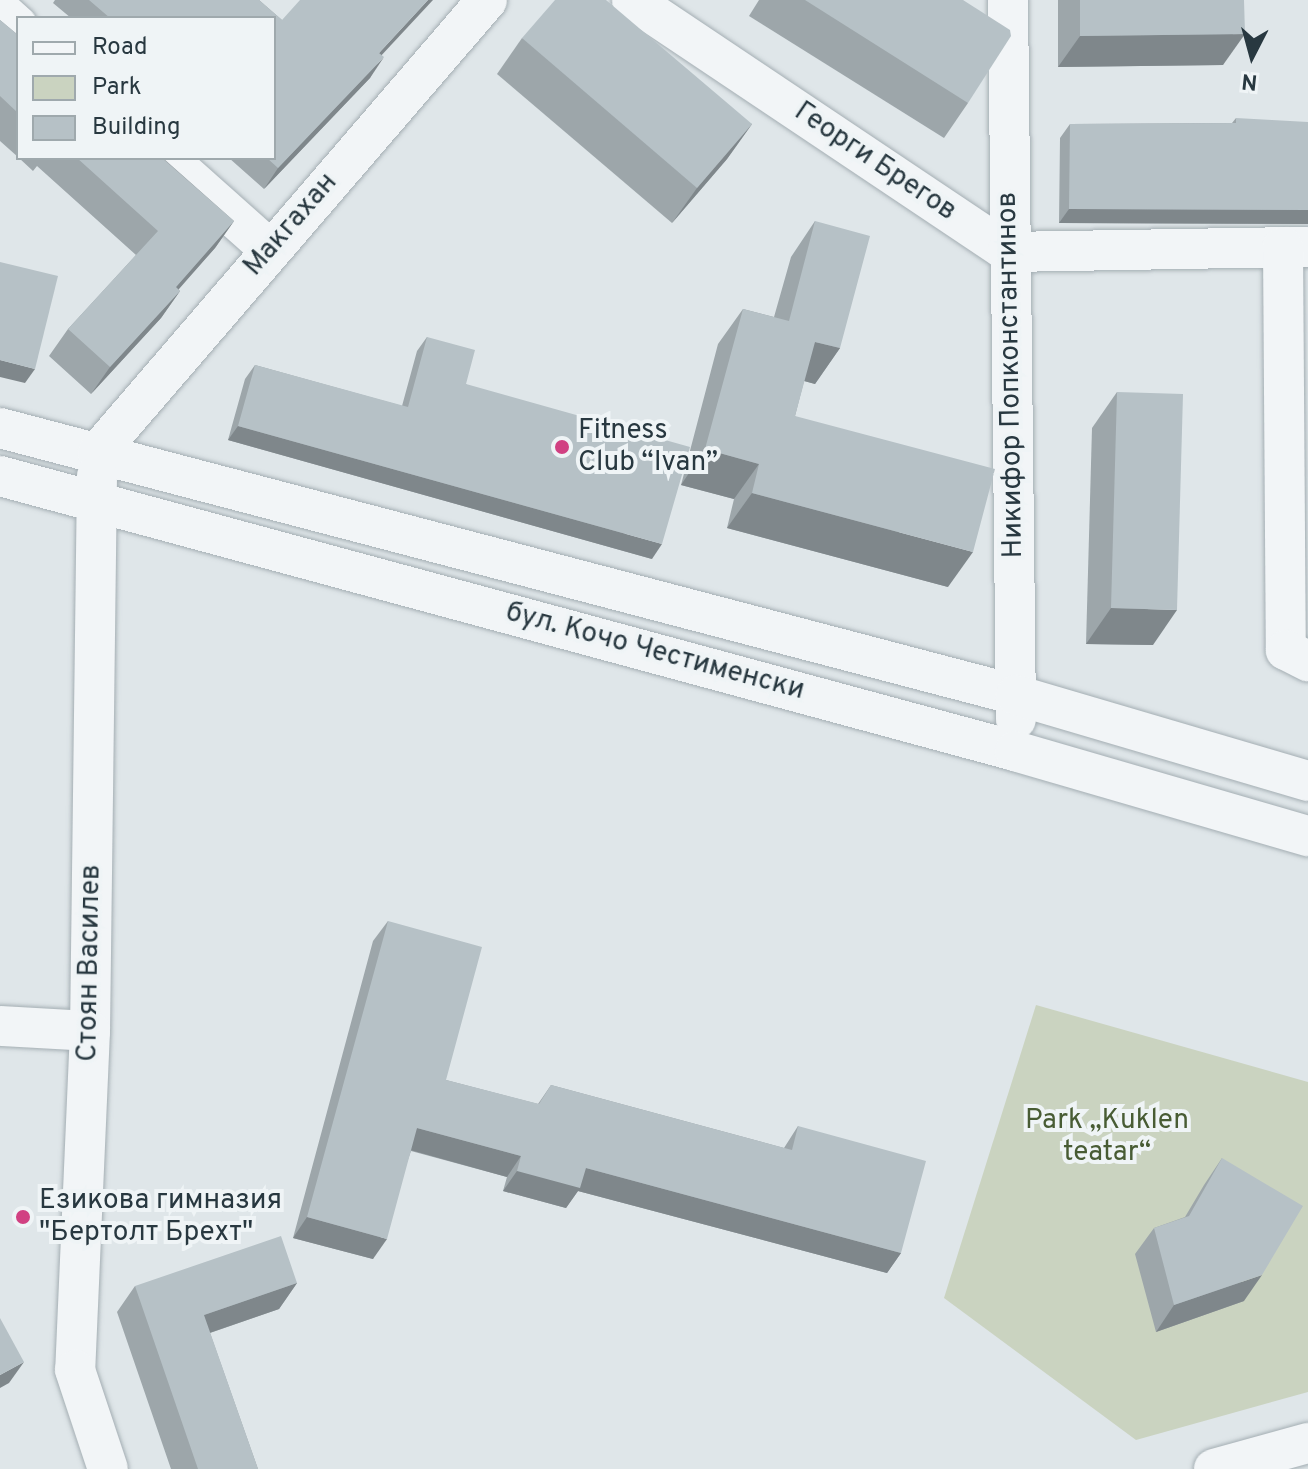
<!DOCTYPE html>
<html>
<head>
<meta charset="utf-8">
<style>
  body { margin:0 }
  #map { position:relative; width:1308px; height:1469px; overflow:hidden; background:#dfe6e9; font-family:Overpass,sans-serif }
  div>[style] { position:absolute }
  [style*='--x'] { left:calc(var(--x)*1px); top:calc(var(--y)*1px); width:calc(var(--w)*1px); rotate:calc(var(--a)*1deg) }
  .green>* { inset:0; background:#cad3c0 }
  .roads { filter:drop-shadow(0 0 2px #a4aeb3) drop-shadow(0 0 2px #a4aeb3) }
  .minor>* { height:40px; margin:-20px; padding:0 20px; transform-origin:20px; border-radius:20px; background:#f2f5f7 }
  .wall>* { inset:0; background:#9da6aa }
  .shaded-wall>* { inset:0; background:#7f878b }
  .building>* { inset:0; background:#b6c1c6 }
  .dots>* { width:22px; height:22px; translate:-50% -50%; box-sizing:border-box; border:4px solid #eff4f6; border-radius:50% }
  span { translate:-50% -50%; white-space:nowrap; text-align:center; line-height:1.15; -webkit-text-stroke:8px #eff4f6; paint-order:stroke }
  .street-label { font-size:28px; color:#283840 }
  .poi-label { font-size:28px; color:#283840 }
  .left { translate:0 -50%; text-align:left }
  .park-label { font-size:28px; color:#485c34 }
  .legend { position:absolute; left:16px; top:16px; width:260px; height:144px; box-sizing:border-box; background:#eff4f6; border:2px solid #9fa9ad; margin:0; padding:10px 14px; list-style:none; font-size:24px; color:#283840 }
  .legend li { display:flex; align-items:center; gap:16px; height:40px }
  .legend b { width:40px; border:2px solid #9fa9ad }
  .north { position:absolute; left:1212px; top:16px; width:80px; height:80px; -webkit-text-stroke:6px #eff4f6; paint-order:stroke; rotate:186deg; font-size:22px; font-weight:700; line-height:32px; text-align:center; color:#283840 }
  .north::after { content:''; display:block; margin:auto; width:28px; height:36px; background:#283840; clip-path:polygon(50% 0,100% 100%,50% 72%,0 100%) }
</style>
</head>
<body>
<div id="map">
  <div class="green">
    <div style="clip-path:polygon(1036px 1005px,1308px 1082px,1308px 1392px,1136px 1440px,944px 1298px)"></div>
  </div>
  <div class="roads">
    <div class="minor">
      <div style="--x:632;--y:0;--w:453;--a:33.8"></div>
      <div style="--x:1008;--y:252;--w:300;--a:-1"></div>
      <div style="--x:1008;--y:0;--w:719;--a:89.36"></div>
      <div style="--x:0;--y:10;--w:24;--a:42"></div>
      <div style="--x:167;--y:158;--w:137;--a:41.7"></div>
      <div style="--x:1283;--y:247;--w:403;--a:89.6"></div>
      <div style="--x:1286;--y:650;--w:25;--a:27"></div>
      <div style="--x:0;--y:428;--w:1050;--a:14.72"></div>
      <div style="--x:1016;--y:695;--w:304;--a:16.4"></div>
      <div style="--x:98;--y:452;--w:596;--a:-49.28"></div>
      <div style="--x:0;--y:476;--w:1052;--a:15.16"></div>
      <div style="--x:1015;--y:751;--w:305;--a:16.2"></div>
      <div style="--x:97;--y:476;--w:555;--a:90.72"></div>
      <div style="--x:90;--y:1031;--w:339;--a:92.5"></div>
      <div style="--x:75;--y:1370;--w:104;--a:71.6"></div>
      <div style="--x:0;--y:1026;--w:90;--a:3.2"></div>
      <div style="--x:1214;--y:1469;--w:98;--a:-15.5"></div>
    </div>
  </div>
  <div class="wall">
    <div style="clip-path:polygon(55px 0,259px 0,282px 20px,382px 55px,370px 78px,264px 189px,229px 158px,274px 158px,274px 18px,71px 18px,53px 3px)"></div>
    <div style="clip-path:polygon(759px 0,963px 0,968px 103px,944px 138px,749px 16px)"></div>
    <div style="clip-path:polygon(1058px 0,1244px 0,1223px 65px,1058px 67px)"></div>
    <div style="clip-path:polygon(0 20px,18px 35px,18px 157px,0 141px)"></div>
    <div style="clip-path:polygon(522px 38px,752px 124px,727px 159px,672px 223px,497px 74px)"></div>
    <div style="clip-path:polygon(1236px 118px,1308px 224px,1059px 223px,1060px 138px,1070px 124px,1232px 123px)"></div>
    <div style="clip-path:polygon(19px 158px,163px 158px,234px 221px,215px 248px,178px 289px,180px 291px,161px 318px,91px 394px,49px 356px,68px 329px,136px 255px,37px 166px,33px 171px)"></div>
    <div style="clip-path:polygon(815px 221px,840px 348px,815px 384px,804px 381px,795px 416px,948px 587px,727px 528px,734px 499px,681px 485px,718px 344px,743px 309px,774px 317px,791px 257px)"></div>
    <div style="clip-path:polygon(427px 337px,466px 384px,652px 559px,228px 440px,245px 379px,255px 365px,402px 406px,417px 351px)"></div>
    <div style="clip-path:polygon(1117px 392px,1153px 645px,1086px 644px,1092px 428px)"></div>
    <div style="clip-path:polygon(388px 921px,446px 1080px,538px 1104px,551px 1085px,784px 1148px,798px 1126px,901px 1253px,887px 1273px,578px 1191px,566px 1208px,503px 1191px,507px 1177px,411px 1151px,373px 1259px,293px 1238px,373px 941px)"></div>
    <div style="clip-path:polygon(1222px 1158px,1244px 1301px,1156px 1332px,1135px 1254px,1154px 1228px,1185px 1217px,1204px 1185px)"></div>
    <div style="clip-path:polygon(297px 1283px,279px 1309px,210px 1333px,258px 1469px,171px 1469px,117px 1312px,135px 1286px)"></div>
  </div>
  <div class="shaded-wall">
    <div style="clip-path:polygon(428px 0,433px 0,365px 73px,379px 53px)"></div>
    <div style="clip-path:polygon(1245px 34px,1223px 65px,1058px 67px,1080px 36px)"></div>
    <div style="clip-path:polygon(384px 57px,370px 78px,264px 189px,278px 168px)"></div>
    <div style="clip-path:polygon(752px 124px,727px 159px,672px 223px,697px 188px)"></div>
    <div style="clip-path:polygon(1069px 209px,1308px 210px,1308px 224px,1059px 223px)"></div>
    <div style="clip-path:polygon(234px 221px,215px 248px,157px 314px,176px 287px)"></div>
    <div style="clip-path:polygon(180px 291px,161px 318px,91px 394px,110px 367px)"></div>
    <div style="clip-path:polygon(815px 342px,840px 348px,815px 384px,790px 377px)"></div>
    <div style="clip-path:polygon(0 360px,35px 369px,25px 383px,0 377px)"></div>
    <div style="clip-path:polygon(238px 426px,662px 544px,652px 559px,228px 440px)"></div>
    <div style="clip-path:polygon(705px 449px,759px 464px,734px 499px,681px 485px)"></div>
    <div style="clip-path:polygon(752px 493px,973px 552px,948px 587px,727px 528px)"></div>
    <div style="clip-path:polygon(1111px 608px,1177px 610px,1153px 645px,1086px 644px)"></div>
    <div style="clip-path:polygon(417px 1128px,521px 1156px,507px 1177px,403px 1148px)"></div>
    <div style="clip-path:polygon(586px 1168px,901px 1253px,887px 1273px,578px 1191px,566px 1208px,503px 1191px,517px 1171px)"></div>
    <div style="clip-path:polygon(307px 1217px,387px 1239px,373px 1259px,293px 1238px)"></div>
    <div style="clip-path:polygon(1262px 1275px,1244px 1301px,1156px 1332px,1174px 1305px)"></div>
    <div style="clip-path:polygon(297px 1283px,279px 1309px,186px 1341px,204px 1315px)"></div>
    <div style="clip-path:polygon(24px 1362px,9px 1383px,0 1388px,0 1375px)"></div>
  </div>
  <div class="building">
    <div style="clip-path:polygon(89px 0,259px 0,282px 20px,300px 0,428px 0,379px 53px,384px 57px,278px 168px,267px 158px,274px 158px,274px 18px,110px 18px)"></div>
    <div style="clip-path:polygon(555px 0,606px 0,752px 124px,697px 188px,522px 38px)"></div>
    <div style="clip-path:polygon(805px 0,963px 0,1010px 30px,1011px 36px,968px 103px)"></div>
    <div style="clip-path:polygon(1080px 0,1244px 0,1245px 34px,1080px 36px)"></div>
    <div style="clip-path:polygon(0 20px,18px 35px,18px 113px,0 96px)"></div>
    <div style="clip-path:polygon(1236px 118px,1308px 122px,1308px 210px,1069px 209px,1070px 124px,1236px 123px)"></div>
    <div style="clip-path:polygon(77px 158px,162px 158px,234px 221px,176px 287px,180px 291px,110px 367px,68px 329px,158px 231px)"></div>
    <div style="clip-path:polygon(815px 221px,870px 236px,840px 348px,815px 342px,795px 416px,995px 469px,973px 552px,752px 493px,759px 464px,705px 449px,743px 309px,789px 321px)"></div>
    <div style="clip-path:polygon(0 262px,58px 276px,35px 369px,0 360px)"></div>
    <div style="clip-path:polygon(427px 337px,475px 350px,466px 384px,690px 447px,662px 544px,238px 426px,255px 365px,408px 407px)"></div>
    <div style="clip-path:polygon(1117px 392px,1183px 394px,1177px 610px,1111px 608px)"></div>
    <div style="clip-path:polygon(388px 921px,482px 947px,446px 1080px,539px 1104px,551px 1085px,792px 1150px,798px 1126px,926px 1161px,901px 1253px,586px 1168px,580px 1188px,517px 1171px,521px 1156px,417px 1128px,387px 1239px,307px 1217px)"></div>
    <div style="clip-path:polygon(1222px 1158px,1303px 1206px,1262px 1275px,1174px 1305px,1154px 1228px,1189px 1216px)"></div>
    <div style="clip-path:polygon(281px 1236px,297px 1283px,204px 1315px,258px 1469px,198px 1469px,135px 1286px)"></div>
    <div style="clip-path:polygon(0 1318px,24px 1362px,0 1375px)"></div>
  </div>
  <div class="dots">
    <div style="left:562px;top:447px;background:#d14182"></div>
    <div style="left:23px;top:1217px;background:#d14182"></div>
  </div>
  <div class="street-label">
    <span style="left:875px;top:162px;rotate:34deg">Георги Брегов</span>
    <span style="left:291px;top:225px;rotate:-49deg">Макгахан</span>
    <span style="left:1011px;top:375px;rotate:-91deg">Никифор Попконстантинов</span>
    <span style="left:655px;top:652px;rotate:15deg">бул. Кочо Честименски</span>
    <span style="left:90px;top:963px;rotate:-89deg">Стоян Василев</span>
  </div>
  <div class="poi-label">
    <span class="left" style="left:578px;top:447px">Fitness<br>Club “Ivan”</span>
    <span class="left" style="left:39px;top:1217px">Езикова гимназия<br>"Бертолт Брехт"</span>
  </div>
  <div class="park-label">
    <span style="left:1107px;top:1137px">Park „Kuklen<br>teatar“</span>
  </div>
  <ul class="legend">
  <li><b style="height:10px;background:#f2f5f7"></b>Road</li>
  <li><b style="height:22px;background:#cad3c0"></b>Park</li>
  <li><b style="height:22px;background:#b6c1c6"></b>Building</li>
  </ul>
  <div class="north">N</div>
</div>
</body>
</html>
